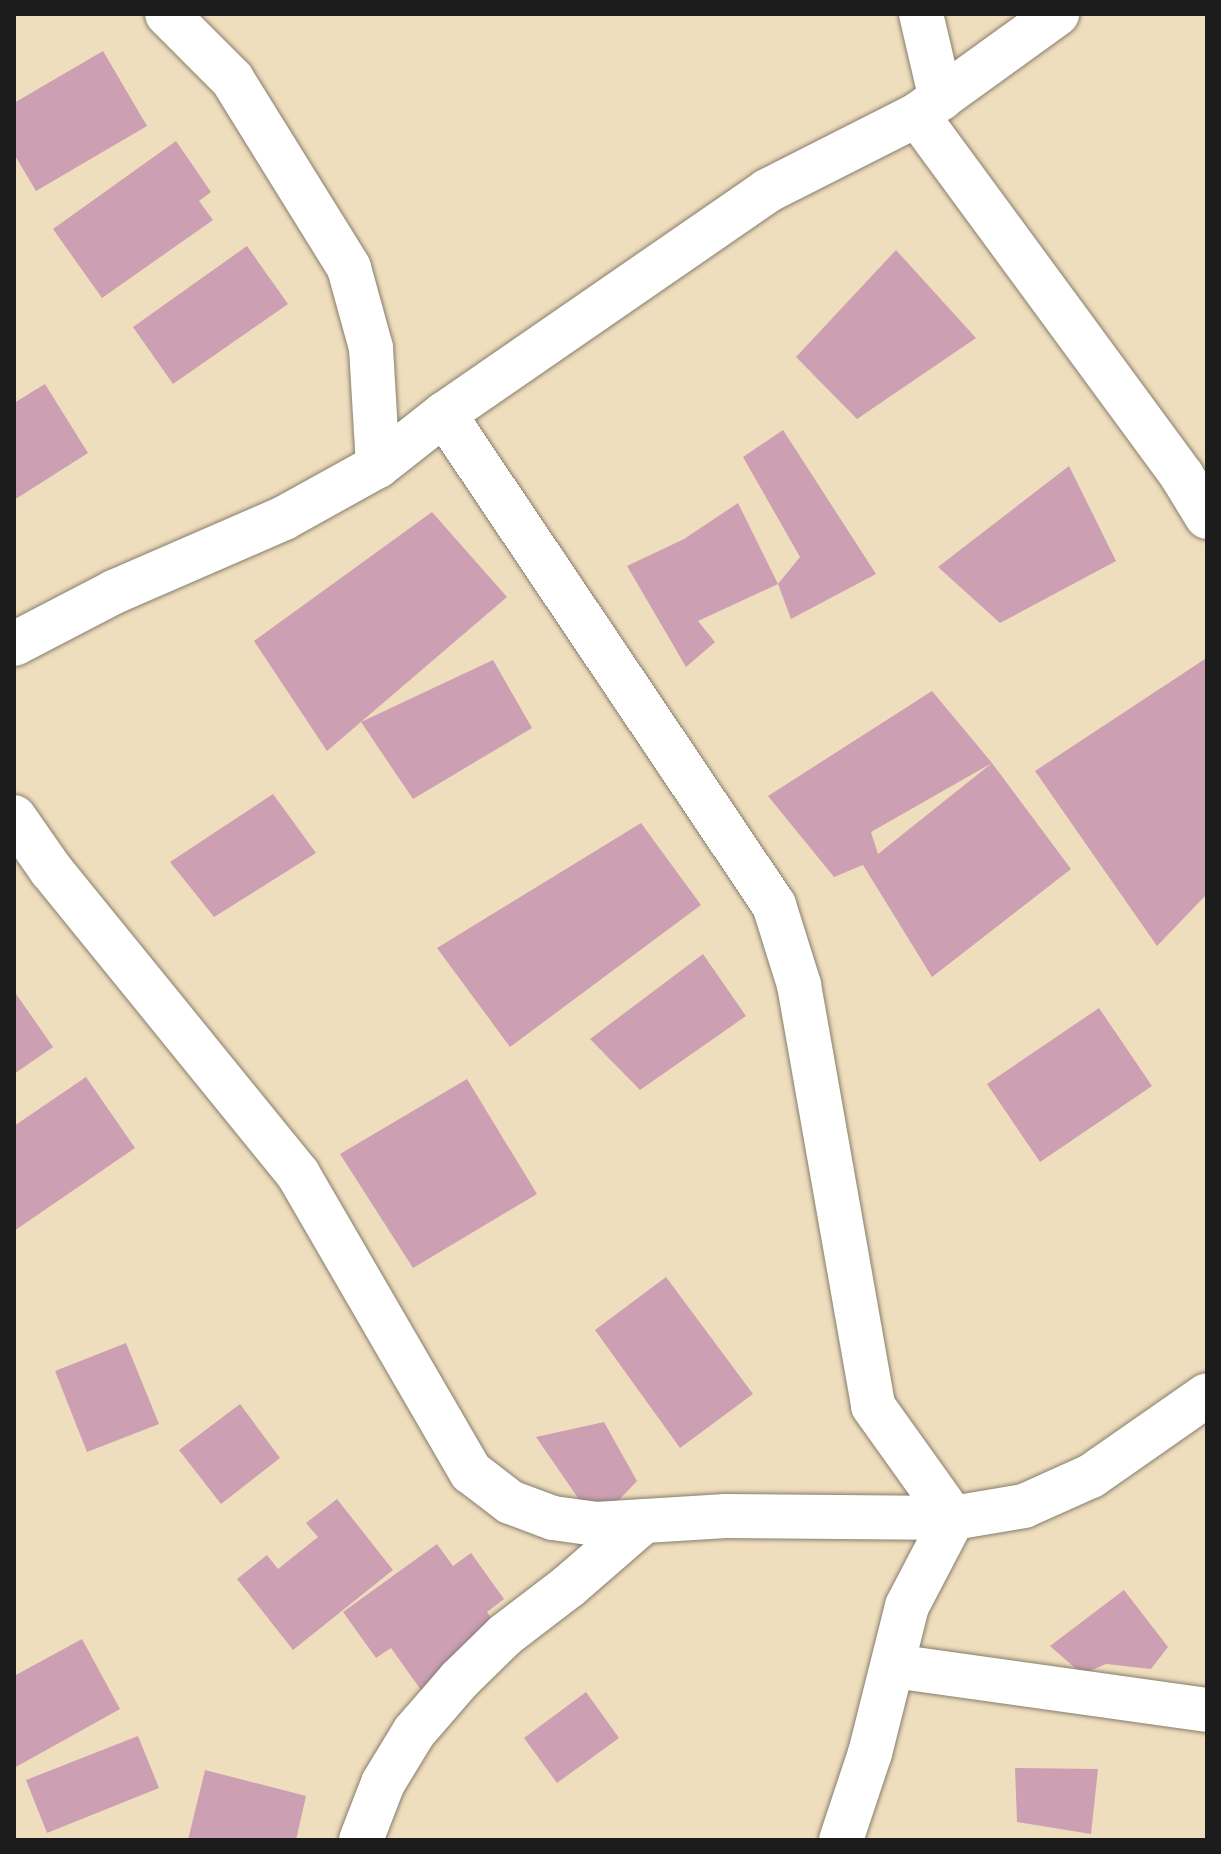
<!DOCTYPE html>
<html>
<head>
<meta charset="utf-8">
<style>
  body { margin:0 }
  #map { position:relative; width:1221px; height:1854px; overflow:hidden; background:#efdebd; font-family:Vollkorn,serif }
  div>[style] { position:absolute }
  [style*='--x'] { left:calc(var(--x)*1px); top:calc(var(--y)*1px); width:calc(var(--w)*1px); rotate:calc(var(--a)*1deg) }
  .building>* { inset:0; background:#cd9fb3 }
  .roads { filter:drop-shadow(0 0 2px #867d6c) drop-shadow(0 0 2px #867d6c) }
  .minor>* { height:44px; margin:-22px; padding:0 22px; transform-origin:22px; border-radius:22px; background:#fff }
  span { translate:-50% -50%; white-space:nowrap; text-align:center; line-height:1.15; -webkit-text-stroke:6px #fbf7ec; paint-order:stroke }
  .frame { position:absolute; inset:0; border:16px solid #1c1c1c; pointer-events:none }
</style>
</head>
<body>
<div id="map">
  <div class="building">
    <div style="clip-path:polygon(103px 51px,147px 126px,36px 191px,14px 154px,14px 103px)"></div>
    <div style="clip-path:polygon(176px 141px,211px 192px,199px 201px,213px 220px,102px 298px,53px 229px)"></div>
    <div style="clip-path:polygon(247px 246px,288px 304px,173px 384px,133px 327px)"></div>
    <div style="clip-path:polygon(896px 250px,976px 338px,857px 419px,796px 357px)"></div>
    <div style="clip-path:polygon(45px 384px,88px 453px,14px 500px,14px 403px)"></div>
    <div style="clip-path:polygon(783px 430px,876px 574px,791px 619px,778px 584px,800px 557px,743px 457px)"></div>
    <div style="clip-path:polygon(1069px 466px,1116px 561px,1000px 623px,938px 567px)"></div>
    <div style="clip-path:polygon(738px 503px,778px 584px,698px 621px,715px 642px,686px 667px,627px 566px,684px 539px)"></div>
    <div style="clip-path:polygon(432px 512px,507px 597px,327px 751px,254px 641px)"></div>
    <div style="clip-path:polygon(1205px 659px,1207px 894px,1157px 946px,1035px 771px)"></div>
    <div style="clip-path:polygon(493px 660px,532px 728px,413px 799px,361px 722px)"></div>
    <div style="clip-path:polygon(evenodd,932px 691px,992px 763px,1071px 869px,932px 977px,863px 865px,834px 877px,768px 796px,932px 691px,992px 763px,878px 854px,871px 832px,992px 763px)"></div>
    <div style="clip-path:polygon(273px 794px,316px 853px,214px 917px,170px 862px)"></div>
    <div style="clip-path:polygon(641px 823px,701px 905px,510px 1047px,437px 948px)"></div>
    <div style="clip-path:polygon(703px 954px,746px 1016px,640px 1090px,590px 1039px)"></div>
    <div style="clip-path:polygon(14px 991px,53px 1047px,14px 1074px)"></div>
    <div style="clip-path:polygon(1099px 1008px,1152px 1086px,1040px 1162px,987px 1084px)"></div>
    <div style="clip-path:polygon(86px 1077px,135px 1148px,14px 1231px,14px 1126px)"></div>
    <div style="clip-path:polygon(467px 1079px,537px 1194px,413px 1268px,340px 1154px)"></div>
    <div style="clip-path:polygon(666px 1277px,753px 1394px,680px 1448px,595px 1330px)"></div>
    <div style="clip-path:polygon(126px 1343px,159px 1424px,87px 1452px,55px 1371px)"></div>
    <div style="clip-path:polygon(240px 1404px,280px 1458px,221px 1504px,179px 1450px)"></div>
    <div style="clip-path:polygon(604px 1422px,637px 1481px,596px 1524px,536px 1437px)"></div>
    <div style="clip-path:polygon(337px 1499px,393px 1570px,293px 1650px,237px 1579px,267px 1555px,278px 1569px,318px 1537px,306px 1523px)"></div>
    <div style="clip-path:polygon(437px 1544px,453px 1566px,471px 1553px,504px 1599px,487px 1612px,501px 1632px,421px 1690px,391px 1648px,376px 1658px,343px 1612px)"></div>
    <div style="clip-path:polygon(1124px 1590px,1168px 1647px,1151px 1669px,1106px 1664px,1082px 1674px,1050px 1646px)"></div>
    <div style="clip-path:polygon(82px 1639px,120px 1709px,14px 1768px,14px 1676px)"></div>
    <div style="clip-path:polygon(586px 1692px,619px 1738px,557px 1783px,524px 1738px)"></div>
    <div style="clip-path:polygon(138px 1736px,159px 1788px,47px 1833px,26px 1780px)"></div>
    <div style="clip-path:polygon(1015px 1768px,1098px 1769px,1091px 1834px,1017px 1822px)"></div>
    <div style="clip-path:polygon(205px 1770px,306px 1796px,296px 1840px,188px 1840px)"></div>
  </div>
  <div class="roads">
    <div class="minor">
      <div style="--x:167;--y:14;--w:92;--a:45"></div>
      <div style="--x:232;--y:79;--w:222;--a:58.2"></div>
      <div style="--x:349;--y:268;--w:83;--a:74.6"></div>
      <div style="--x:371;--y:348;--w:118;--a:86.6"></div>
      <div style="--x:921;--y:14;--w:87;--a:76.8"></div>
      <div style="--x:917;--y:115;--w:448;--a:53.7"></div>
      <div style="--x:1182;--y:476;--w:48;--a:58.6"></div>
      <div style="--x:444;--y:414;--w:592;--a:56.1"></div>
      <div style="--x:774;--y:905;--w:84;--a:72.6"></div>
      <div style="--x:799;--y:985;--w:427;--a:80"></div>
      <div style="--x:873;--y:1406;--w:138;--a:54.5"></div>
      <div style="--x:953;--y:1518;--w:99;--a:117.6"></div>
      <div style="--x:907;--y:1606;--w:152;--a:104.1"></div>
      <div style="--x:870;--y:1753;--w:92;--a:108.4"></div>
      <div style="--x:14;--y:644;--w:113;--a:-27.5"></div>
      <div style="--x:114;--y:592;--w:185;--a:-23.5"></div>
      <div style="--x:284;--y:518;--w:107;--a:-29"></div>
      <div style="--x:378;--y:466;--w:84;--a:-38.2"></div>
      <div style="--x:444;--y:414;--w:393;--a:-34.6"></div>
      <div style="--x:767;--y:191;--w:168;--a:-26.9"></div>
      <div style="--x:917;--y:115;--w:173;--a:-35.8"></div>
      <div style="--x:14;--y:817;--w:65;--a:55.1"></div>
      <div style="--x:51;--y:870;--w:392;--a:50.9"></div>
      <div style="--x:298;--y:1174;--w:345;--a:59.9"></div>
      <div style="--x:471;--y:1472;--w:49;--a:37.6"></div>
      <div style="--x:510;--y:1502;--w:46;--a:20.4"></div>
      <div style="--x:553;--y:1518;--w:43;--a:7.9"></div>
      <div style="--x:596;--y:1524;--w:130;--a:-3.5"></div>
      <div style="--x:726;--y:1516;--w:227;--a:0.5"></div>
      <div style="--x:953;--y:1518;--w:72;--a:-9.6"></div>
      <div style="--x:1024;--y:1506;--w:73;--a:-24.1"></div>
      <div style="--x:1091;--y:1476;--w:141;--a:-34.9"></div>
      <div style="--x:894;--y:1666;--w:316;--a:8"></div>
      <div style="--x:361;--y:1840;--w:61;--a:-68.9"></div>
      <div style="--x:383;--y:1783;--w:60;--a:-58.7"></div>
      <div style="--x:414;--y:1732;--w:69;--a:-49.1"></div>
      <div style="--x:459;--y:1680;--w:64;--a:-44.4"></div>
      <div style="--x:505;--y:1635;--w:81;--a:-37.4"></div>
      <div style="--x:569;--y:1586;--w:99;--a:-40.9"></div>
    </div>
  </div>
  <div class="frame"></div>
</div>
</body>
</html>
